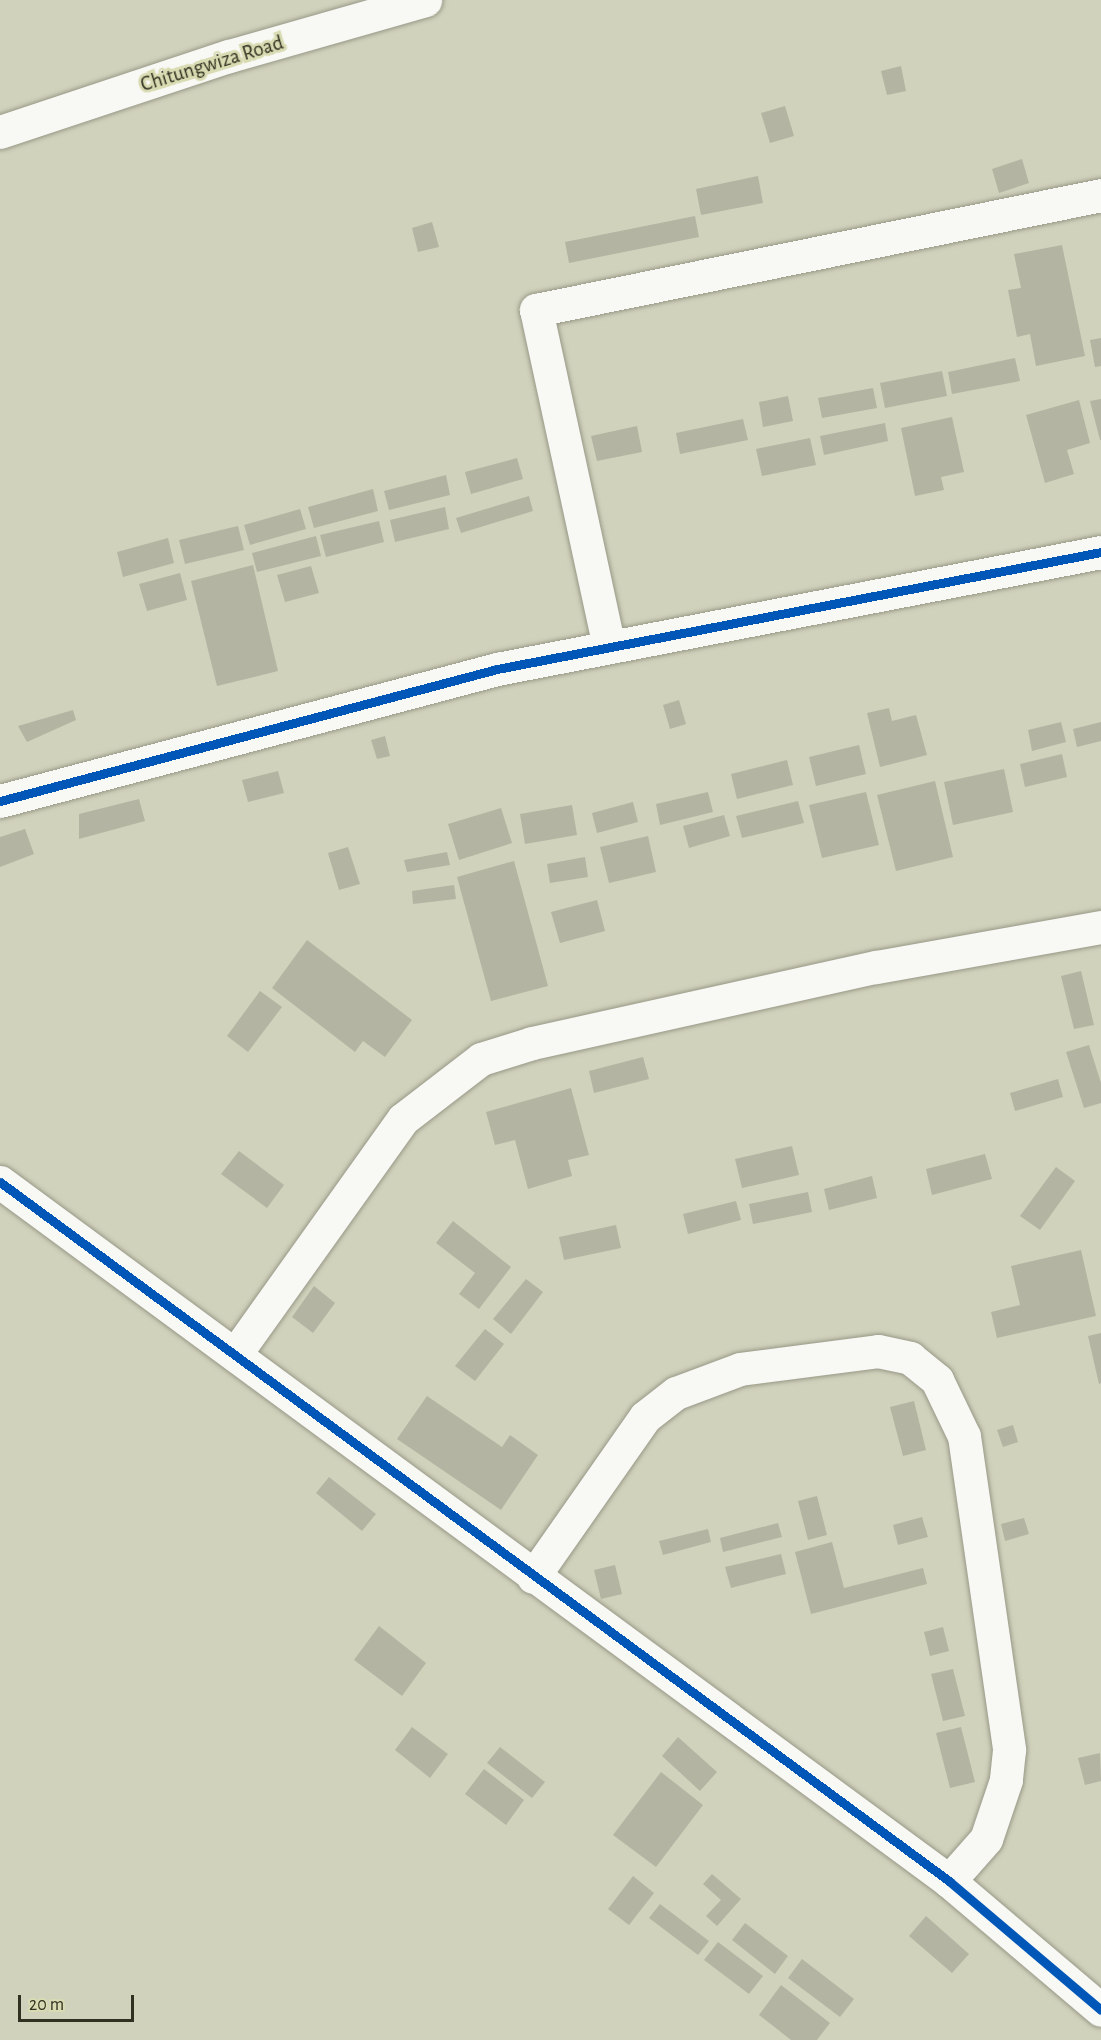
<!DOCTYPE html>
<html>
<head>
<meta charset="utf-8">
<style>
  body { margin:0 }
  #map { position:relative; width:1101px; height:2040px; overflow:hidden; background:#d1d2bc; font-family:"Alegreya Sans",sans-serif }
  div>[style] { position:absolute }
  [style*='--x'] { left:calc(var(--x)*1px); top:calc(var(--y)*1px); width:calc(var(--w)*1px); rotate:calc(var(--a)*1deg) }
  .building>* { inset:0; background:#b3b4a2 }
  .roads { filter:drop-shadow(0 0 2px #989887) drop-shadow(0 0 2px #989887) }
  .minor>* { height:33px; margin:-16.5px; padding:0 16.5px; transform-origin:16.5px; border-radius:16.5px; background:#f8f8f5 }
  .major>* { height:33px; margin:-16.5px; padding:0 16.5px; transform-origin:16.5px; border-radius:16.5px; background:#f8f8f5 }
  .cycleway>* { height:9px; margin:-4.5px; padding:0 4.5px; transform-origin:4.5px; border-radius:4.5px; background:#0057b8 }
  span { translate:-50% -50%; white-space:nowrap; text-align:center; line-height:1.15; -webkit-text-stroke:6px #d9dcb2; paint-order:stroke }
  .street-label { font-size:21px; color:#313121 }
  .scale { position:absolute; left:18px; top:1995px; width:116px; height:27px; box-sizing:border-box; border:3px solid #313121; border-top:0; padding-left:8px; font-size:18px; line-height:21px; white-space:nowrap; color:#313121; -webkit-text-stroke:4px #d9dcb2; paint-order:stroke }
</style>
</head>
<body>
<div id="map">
  <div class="building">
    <div style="clip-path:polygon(901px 66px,906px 91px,887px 95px,881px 71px)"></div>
    <div style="clip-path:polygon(785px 106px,794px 136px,770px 143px,761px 113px)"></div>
    <div style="clip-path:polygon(1022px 159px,1029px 183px,999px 193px,992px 169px)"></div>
    <div style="clip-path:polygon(758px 176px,763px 203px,701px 215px,696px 189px)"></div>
    <div style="clip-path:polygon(695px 216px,699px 237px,569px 263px,565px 242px)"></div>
    <div style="clip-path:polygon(432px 222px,439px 247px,418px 252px,412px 228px)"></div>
    <div style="clip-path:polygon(1062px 245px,1085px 356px,1036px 366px,1030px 334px,1017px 337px,1008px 290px,1021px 288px,1014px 254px)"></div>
    <div style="clip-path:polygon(1101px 338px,1101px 366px,1095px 367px,1090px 340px)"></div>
    <div style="clip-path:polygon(1015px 358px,1020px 381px,952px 394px,948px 372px)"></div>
    <div style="clip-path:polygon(942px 371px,947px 396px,885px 408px,880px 383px)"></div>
    <div style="clip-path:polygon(873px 388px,877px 408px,822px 418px,818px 398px)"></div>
    <div style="clip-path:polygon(788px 396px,793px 421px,763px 427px,759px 402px)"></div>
    <div style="clip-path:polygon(1101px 399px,1101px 440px,1100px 440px,1090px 401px)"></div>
    <div style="clip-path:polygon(1079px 400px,1090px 443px,1067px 450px,1074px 474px,1045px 483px,1026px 415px)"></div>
    <div style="clip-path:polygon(952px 417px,964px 472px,941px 477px,944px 490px,915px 496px,901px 428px)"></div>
    <div style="clip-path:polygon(743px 419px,748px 440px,680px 454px,676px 433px)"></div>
    <div style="clip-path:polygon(885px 423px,888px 441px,824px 455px,820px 436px)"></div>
    <div style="clip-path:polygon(637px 426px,642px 452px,597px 461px,591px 436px)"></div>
    <div style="clip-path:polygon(810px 438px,816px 465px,762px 476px,756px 449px)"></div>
    <div style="clip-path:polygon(517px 458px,523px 479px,471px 494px,465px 472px)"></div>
    <div style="clip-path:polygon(446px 475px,450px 495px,389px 510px,384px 491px)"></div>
    <div style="clip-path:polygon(373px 489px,378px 511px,314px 528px,308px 507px)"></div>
    <div style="clip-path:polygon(529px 496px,533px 511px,461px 533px,456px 518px)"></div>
    <div style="clip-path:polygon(445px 507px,449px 529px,395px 542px,390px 520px)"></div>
    <div style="clip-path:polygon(300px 509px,306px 529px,250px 545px,244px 525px)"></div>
    <div style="clip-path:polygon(379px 521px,384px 542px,326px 557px,320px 535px)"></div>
    <div style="clip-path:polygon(238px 526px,244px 550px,185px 564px,179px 540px)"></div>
    <div style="clip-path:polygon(316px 536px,321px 556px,257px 572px,252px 553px)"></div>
    <div style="clip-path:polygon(168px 538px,174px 563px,123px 577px,117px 552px)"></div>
    <div style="clip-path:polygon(253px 565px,278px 671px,217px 686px,191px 581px)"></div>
    <div style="clip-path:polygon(311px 566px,319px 593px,285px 602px,277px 575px)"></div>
    <div style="clip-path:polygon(180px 573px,187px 600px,147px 611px,139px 584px)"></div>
    <div style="clip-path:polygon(679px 700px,686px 724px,670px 729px,663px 705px)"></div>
    <div style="clip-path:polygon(889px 708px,892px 721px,916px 715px,927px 755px,880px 767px,867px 713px)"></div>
    <div style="clip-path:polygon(73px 710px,76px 720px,27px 742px,18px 726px)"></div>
    <div style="clip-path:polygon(1061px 722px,1066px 742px,1032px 751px,1028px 730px)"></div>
    <div style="clip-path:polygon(1101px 722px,1101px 741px,1077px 747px,1073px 729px)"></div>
    <div style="clip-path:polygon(385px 736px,390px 756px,377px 759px,371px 740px)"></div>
    <div style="clip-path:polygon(859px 745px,866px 774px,816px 786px,809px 757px)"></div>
    <div style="clip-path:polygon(1062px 754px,1067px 777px,1025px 787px,1020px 764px)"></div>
    <div style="clip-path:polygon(787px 760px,793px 785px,737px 799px,731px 774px)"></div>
    <div style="clip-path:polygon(1004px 769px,1013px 812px,953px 825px,944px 782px)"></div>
    <div style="clip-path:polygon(278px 771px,284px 793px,248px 802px,242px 780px)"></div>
    <div style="clip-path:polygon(935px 781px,953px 857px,896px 871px,877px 795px)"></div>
    <div style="clip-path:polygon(708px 792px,713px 812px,660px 825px,656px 804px)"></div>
    <div style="clip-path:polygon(866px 792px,879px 845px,822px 858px,809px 805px)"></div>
    <div style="clip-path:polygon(139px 799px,145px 821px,79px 839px,79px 814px)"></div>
    <div style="clip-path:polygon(798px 801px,804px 823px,742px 838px,736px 816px)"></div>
    <div style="clip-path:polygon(633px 802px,638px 822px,597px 833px,592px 813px)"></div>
    <div style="clip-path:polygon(572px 805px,577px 835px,525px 844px,520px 814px)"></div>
    <div style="clip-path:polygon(501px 808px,512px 843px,459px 860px,448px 824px)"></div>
    <div style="clip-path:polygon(724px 815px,730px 836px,689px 848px,683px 826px)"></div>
    <div style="clip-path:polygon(25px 829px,34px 854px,0 867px,0 837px)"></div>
    <div style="clip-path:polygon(648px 836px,656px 872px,609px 883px,600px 847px)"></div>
    <div style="clip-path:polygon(348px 847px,360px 884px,339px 890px,328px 853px)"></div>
    <div style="clip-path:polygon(447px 852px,450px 865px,407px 872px,404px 860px)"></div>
    <div style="clip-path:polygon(585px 857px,588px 877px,550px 883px,547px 864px)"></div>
    <div style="clip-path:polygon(514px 861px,548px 986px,491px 1001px,457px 877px)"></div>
    <div style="clip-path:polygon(454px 885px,456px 899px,413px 904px,412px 891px)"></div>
    <div style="clip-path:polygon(597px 900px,605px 931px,560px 943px,551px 912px)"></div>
    <div style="clip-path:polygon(307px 940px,412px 1020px,385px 1057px,363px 1041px,355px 1052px,272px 988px)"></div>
    <div style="clip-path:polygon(1081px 971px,1094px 1025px,1074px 1029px,1061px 976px)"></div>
    <div style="clip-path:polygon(260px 991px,282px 1007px,248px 1052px,227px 1036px)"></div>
    <div style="clip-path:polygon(1089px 1045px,1101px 1083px,1101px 1103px,1084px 1108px,1066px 1052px)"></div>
    <div style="clip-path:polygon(643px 1057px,649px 1079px,594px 1093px,589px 1071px)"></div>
    <div style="clip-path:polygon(1058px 1079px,1063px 1097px,1015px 1111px,1010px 1093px)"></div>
    <div style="clip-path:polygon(571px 1088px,589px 1155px,568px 1160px,572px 1176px,528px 1189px,515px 1140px,495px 1145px,486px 1112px)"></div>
    <div style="clip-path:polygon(792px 1146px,799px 1175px,742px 1188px,735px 1159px)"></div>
    <div style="clip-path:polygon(239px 1151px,284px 1185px,267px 1208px,221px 1174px)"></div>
    <div style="clip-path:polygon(985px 1154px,992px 1179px,932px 1195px,926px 1169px)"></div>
    <div style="clip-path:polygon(1056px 1167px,1075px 1181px,1040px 1230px,1020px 1216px)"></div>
    <div style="clip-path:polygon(872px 1176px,877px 1198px,829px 1210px,824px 1189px)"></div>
    <div style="clip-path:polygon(808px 1192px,812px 1212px,753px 1224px,749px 1204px)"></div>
    <div style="clip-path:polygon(736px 1201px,741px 1220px,688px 1234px,683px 1214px)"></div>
    <div style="clip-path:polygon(453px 1221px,511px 1267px,479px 1309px,459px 1294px,475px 1273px,436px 1243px)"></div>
    <div style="clip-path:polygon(616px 1225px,621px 1248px,564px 1260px,559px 1237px)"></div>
    <div style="clip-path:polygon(1081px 1250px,1096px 1316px,997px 1338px,991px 1312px,1020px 1305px,1011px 1266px)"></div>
    <div style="clip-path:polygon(526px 1279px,543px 1292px,511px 1334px,493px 1319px)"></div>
    <div style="clip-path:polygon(314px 1286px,335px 1303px,313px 1333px,292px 1317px)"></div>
    <div style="clip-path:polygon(485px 1329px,504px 1344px,475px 1381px,455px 1366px)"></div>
    <div style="clip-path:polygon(1101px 1333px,1101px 1383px,1099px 1384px,1088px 1336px)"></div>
    <div style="clip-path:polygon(427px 1396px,502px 1447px,510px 1435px,538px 1455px,501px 1510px,397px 1439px)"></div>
    <div style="clip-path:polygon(914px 1401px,926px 1450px,903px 1456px,890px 1407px)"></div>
    <div style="clip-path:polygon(1013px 1425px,1018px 1442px,1003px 1447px,997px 1430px)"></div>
    <div style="clip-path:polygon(329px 1477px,376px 1514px,362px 1531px,316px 1493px)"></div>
    <div style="clip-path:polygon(817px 1496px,827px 1535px,808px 1540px,798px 1501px)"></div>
    <div style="clip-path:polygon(922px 1517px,928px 1537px,898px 1545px,893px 1525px)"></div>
    <div style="clip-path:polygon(1024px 1518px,1029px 1534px,1005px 1541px,1001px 1524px)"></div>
    <div style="clip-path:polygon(778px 1523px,782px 1537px,723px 1552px,720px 1538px)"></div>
    <div style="clip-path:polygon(708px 1529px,711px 1542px,663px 1555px,659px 1541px)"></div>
    <div style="clip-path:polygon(832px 1542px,844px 1588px,923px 1568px,927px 1584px,811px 1614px,795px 1552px)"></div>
    <div style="clip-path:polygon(781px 1554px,786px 1574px,731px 1588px,725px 1567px)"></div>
    <div style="clip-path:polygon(615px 1565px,622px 1594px,601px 1599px,594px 1570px)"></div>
    <div style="clip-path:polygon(379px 1626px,426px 1663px,402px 1696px,354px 1660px)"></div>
    <div style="clip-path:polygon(943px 1627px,949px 1651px,930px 1656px,924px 1632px)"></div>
    <div style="clip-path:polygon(953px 1669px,965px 1716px,943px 1721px,931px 1674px)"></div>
    <div style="clip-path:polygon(412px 1727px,448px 1754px,430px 1778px,395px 1750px)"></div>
    <div style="clip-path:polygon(961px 1727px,975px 1782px,950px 1788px,936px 1733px)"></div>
    <div style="clip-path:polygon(678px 1737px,717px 1772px,700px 1791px,662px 1756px)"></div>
    <div style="clip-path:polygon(500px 1747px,545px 1782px,532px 1798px,487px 1763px)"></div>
    <div style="clip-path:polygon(1100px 1753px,1101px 1781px,1085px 1785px,1078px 1758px)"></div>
    <div style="clip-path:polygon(484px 1769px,524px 1800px,506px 1825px,465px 1794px)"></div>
    <div style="clip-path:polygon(661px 1772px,703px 1805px,656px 1867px,613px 1835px)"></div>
    <div style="clip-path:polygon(712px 1874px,741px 1899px,717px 1926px,706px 1916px,721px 1900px,703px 1884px)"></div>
    <div style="clip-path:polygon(633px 1876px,654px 1893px,629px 1925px,608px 1909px)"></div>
    <div style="clip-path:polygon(660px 1904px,709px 1941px,698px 1955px,649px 1918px)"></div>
    <div style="clip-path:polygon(926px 1916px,969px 1954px,952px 1973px,909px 1936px)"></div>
    <div style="clip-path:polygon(745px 1923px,788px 1956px,775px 1974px,732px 1940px)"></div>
    <div style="clip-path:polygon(718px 1942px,763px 1976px,749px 1994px,704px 1960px)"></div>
    <div style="clip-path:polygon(802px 1959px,854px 1999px,840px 2017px,788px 1978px)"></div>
    <div style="clip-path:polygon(781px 1985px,830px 2023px,817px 2040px,791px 2040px,759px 2015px)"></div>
  </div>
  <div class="roads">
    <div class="minor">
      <div style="--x:609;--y:647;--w:345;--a:-102.2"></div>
      <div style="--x:536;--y:310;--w:577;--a:-11.5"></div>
      <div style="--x:0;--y:801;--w:514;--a:-14.87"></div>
      <div style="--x:497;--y:669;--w:615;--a:-10.96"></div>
      <div style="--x:0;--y:1182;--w:1179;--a:36.37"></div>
      <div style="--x:949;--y:1881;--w:199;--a:40.3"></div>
      <div style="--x:236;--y:1353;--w:287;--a:-54.5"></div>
      <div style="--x:403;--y:1119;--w:98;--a:-37.6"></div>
      <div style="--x:481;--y:1059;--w:53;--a:-17.4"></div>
      <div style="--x:532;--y:1043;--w:352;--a:-12.5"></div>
      <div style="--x:876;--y:967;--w:229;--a:-10.1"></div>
      <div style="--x:533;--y:1577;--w:195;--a:-55"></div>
      <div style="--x:645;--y:1417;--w:39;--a:-38"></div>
      <div style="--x:676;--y:1393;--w:68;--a:-20.6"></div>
      <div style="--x:740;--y:1369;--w:139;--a:-7.4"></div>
      <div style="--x:878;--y:1351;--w:33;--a:12"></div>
      <div style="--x:910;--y:1358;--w:35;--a:39"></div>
      <div style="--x:937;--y:1380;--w:62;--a:64.3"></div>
      <div style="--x:964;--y:1436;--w:317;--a:81.8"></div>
      <div style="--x:1009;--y:1750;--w:30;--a:96"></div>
      <div style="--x:1006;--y:1780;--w:62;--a:108.7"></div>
      <div style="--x:986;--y:1839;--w:56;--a:131.4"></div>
    </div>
    <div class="major">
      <div style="--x:0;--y:132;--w:241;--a:-18.4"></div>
      <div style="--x:229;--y:56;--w:204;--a:-15.9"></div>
    </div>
  </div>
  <div class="cycleway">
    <div style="--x:0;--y:801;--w:514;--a:-14.87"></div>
    <div style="--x:497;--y:669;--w:615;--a:-10.96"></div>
    <div style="--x:0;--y:1182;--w:1179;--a:36.37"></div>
    <div style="--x:949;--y:1881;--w:199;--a:40.3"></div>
  </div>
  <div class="street-label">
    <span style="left:212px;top:64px;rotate:-17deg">Chitungwiza Road</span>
  </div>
  <div class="scale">20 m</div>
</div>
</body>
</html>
